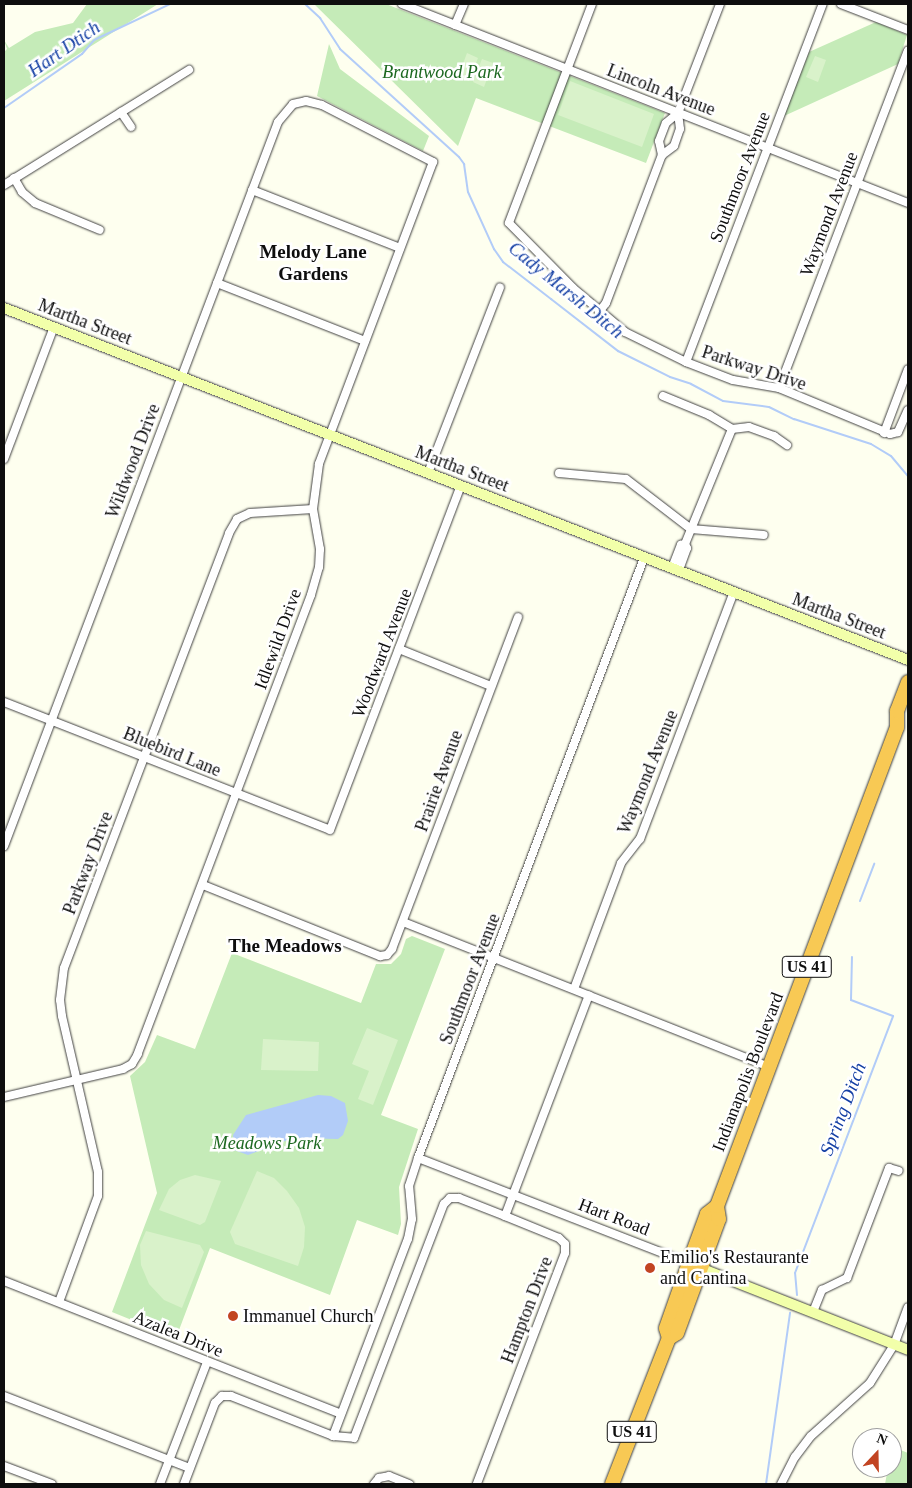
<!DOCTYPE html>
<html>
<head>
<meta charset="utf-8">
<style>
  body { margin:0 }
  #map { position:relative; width:912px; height:1488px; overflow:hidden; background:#feffef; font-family:Georgia,serif }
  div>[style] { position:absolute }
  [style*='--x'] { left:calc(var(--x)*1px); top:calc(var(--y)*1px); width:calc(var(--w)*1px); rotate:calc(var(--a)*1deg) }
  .green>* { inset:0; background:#c5ebb8 }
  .pitch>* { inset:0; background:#d9f2ca }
  .water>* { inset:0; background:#b2ccf8 }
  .stream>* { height:2px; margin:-1px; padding:0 1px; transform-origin:1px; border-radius:1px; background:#b2ccf8 }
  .roads { filter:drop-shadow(0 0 1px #414141) drop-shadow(0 0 1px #414141) }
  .street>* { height:8px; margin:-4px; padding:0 4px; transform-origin:4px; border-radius:4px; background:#fff }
  .secondary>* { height:10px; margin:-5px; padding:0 5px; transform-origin:5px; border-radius:5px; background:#f2ffaa }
  .highway>* { height:14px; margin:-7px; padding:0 7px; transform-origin:7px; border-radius:7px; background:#f8c954 }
  .dots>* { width:14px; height:14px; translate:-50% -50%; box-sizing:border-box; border:2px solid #fff; border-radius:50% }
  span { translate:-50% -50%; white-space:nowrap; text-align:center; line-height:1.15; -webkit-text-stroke:5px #fff; paint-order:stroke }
  .shield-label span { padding:1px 4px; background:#fff; border:1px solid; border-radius:4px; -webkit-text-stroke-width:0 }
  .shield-label { font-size:16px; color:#0e0e0e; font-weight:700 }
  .park-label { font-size:18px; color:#1c6820; font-style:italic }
  .street-label { font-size:18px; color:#0e0e0e }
  .poi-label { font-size:18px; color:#0e0e0e }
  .left { translate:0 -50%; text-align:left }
  .water-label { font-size:19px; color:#143fa4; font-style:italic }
  .neighbourhood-label { font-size:19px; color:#0e0e0e; font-weight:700 }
  .frame { position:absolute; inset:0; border:5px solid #0e0e0e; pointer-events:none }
  .north { position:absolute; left:852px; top:1428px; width:50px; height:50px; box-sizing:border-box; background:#fff; border:1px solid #9f9f9f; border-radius:50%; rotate:21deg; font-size:14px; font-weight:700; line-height:20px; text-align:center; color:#0e0e0e }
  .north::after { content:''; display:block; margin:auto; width:18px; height:22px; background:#c24422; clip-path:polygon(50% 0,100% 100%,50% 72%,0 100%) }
</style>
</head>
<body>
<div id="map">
  <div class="green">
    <div style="clip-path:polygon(87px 4px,158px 4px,4px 101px,4px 52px,7px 49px,4px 40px,9px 48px,35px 32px,73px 23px)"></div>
    <div style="clip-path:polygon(314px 4px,386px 4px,665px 113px,646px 163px,476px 98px,458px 146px)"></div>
    <div style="clip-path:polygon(876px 22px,907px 35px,898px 64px,784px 116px,809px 52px)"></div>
    <div style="clip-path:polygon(329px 44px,340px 69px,429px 136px,423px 151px,317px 96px)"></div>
    <div style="clip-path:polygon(412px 936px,445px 949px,381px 1115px,418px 1129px,399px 1187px,401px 1224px,398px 1235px,357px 1220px,330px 1295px,210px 1248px,176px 1338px,112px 1312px,157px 1193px,130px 1076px,145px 1062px,157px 1035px,195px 1049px,232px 953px,361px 1003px,376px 964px,391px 964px,401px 954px,406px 939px)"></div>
    <div style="clip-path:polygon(893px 1447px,908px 1453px,908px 1484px,885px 1484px,888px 1468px,892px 1468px)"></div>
  </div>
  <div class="pitch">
    <div style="clip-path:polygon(467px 53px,478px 58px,469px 81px,458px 77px)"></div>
    <div style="clip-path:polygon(815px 56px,826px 60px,818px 82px,806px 77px)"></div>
    <div style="clip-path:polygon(482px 59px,493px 63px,484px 87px,473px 82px)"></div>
    <div style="clip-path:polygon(570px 81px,654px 114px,642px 147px,558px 115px)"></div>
    <div style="clip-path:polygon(367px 1028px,398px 1040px,373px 1105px,358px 1099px,369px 1071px,352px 1064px)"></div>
    <div style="clip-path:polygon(263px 1039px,319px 1042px,318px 1071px,261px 1070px)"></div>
    <div style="clip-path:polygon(257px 1171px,274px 1178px,287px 1191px,299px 1208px,305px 1227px,304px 1247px,298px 1266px,235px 1244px,230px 1232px)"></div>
    <div style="clip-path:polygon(195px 1175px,221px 1181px,205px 1222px,200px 1225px,159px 1210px,169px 1189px,180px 1180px)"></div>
    <div style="clip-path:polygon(146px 1231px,200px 1245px,204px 1252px,182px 1308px,164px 1300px,149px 1284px,141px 1265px,140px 1245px)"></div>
  </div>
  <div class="water">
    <div style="clip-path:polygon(318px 1095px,331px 1096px,345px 1103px,348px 1121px,343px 1135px,338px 1139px,293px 1138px,248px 1155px,234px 1150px,233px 1135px,246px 1115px)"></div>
  </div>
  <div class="stream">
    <div style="--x:305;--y:4;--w:21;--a:43"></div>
    <div style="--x:320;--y:18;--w:37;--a:57"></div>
    <div style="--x:340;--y:49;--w:161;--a:42.2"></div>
    <div style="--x:459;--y:157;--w:9;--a:54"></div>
    <div style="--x:464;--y:164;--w:28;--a:82"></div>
    <div style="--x:468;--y:192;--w:63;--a:65.5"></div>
    <div style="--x:494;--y:249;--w:16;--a:55"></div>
    <div style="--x:503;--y:262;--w:61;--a:37.6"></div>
    <div style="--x:551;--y:299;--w:85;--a:37.8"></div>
    <div style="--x:618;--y:351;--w:58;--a:26.6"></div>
    <div style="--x:670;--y:377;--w:22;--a:18"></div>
    <div style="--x:691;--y:384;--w:36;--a:28"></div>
    <div style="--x:723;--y:401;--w:46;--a:7.4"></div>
    <div style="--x:769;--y:407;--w:28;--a:26"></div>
    <div style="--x:794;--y:419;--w:81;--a:18"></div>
    <div style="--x:871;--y:444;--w:23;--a:31"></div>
    <div style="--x:891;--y:456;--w:26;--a:50"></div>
    <div style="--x:4;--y:108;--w:95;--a:-34.7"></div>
    <div style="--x:82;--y:54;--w:18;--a:-49"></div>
    <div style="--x:94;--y:40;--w:84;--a:-25.3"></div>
    <div style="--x:860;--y:901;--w:40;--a:-69"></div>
    <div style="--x:797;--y:1295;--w:22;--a:-95"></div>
    <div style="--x:795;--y:1273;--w:275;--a:-69.1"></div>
    <div style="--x:893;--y:1016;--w:45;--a:-159.1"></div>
    <div style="--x:851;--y:1000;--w:43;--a:-88.7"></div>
    <div style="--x:766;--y:1484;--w:173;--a:-82"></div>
  </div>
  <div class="roads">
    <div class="street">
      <div style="--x:402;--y:4;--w:544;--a:21.47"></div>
      <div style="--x:592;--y:4;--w:234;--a:110.8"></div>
      <div style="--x:509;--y:223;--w:91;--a:45.4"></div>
      <div style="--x:573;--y:288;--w:68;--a:40.2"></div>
      <div style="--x:625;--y:332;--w:68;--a:26.2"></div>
      <div style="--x:686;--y:362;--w:50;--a:21"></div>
      <div style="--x:733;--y:380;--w:47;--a:9.9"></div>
      <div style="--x:779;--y:388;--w:120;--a:22.5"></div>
      <div style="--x:890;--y:434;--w:8;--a:-14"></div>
      <div style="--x:898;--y:432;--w:24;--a:-66"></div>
      <div style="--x:841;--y:4;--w:72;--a:21.2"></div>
      <div style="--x:455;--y:25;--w:23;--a:-67"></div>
      <div style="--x:121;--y:112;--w:18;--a:56"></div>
      <div style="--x:662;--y:155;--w:14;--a:-102"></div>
      <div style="--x:659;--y:141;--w:19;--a:-69"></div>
      <div style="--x:666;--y:123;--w:16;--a:-40"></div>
      <div style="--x:14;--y:178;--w:16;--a:60"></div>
      <div style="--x:22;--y:192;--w:17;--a:40"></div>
      <div style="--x:35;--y:203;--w:70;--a:22.6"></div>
      <div style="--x:4;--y:185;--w:218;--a:-31.9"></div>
      <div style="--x:252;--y:190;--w:159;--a:21.4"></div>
      <div style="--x:217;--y:283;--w:159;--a:21.4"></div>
      <div style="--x:599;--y:312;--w:11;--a:-52"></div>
      <div style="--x:606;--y:303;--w:158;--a:-69.3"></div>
      <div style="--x:662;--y:155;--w:15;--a:-37"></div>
      <div style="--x:674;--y:146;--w:18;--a:-71"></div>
      <div style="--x:680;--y:129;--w:16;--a:-97"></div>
      <div style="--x:678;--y:113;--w:117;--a:-68.9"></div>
      <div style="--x:686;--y:362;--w:383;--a:-69.1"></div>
      <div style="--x:779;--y:388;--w:361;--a:-69.1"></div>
      <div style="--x:663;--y:396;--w:50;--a:22.4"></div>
      <div style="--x:709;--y:415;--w:27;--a:31"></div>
      <div style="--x:732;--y:429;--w:17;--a:-7"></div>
      <div style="--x:749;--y:427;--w:27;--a:20"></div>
      <div style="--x:774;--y:436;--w:16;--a:35"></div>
      <div style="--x:884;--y:433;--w:68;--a:-69.4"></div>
      <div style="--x:4;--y:459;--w:141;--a:-69.3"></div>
      <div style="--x:428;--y:473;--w:199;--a:-68.8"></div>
      <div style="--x:559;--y:473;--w:67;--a:5.1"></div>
      <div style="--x:626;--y:479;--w:82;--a:37.6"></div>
      <div style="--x:691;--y:529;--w:73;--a:4.7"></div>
      <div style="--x:672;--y:568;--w:25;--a:-69"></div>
      <div style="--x:681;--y:545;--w:4;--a:-14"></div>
      <div style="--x:679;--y:570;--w:23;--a:-70"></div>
      <div style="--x:687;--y:548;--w:4;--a:-117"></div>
      <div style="--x:685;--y:544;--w:124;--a:-67.8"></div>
      <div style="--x:399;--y:649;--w:99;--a:21.9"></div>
      <div style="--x:4;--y:702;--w:350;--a:21.4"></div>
      <div style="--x:330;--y:830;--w:368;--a:-69.2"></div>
      <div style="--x:4;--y:846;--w:774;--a:-69.27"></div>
      <div style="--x:278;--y:122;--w:23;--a:-50"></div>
      <div style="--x:293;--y:104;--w:13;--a:-13"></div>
      <div style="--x:306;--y:101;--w:16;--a:14"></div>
      <div style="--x:322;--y:105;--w:125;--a:27.2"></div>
      <div style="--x:433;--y:162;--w:323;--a:110.7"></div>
      <div style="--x:319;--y:464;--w:45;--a:97.6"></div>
      <div style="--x:313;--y:509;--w:41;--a:80.1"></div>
      <div style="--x:320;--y:549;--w:18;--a:93"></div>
      <div style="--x:319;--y:567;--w:29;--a:106"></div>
      <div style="--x:311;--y:595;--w:491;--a:110.7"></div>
      <div style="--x:138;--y:1054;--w:12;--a:121"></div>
      <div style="--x:132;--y:1064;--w:10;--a:151"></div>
      <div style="--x:123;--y:1069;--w:122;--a:166.8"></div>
      <div style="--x:203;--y:885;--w:191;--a:21.9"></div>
      <div style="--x:380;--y:956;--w:7;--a:-8"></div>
      <div style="--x:387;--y:955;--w:8;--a:-50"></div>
      <div style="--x:392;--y:949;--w:355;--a:-69.2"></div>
      <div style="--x:403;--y:922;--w:395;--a:21.6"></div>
      <div style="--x:574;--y:989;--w:134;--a:-69.5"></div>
      <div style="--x:621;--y:863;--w:31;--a:-52"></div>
      <div style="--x:640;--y:839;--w:264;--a:-69.2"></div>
      <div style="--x:418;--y:1158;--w:291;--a:21.2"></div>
      <div style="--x:505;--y:1216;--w:236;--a:-69.2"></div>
      <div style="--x:4;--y:1281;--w:362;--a:21.5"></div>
      <div style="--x:59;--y:1302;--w:113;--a:-69.8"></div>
      <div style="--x:98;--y:1196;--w:24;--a:-90"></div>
      <div style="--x:98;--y:1172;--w:160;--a:-103"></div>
      <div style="--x:62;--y:1016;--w:16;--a:-97"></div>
      <div style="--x:60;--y:1000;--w:32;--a:-83"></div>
      <div style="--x:64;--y:968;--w:465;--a:-69.2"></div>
      <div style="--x:229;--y:533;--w:16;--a:-60"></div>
      <div style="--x:237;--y:519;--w:14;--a:-25"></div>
      <div style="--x:250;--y:513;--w:63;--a:-3.6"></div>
      <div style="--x:813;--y:1312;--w:24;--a:-68"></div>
      <div style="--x:822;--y:1290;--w:28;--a:-26"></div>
      <div style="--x:847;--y:1278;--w:118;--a:-69.1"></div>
      <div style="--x:889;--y:1168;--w:10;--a:17"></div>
      <div style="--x:4;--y:1396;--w:199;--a:21.2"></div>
      <div style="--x:333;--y:1436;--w:211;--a:-69.2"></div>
      <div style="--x:408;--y:1239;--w:20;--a:-79"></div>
      <div style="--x:412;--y:1219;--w:33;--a:-95"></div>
      <div style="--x:409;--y:1186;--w:29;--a:-72"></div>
      <div style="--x:418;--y:1158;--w:641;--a:-69.36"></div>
      <div style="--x:4;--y:1466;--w:51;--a:20.6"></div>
      <div style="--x:160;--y:1484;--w:131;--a:-68.9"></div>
      <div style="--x:184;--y:1484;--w:87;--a:-69.1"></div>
      <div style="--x:215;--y:1403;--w:10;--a:-45"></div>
      <div style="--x:222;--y:1396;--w:9;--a:0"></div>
      <div style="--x:231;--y:1396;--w:110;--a:21.4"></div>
      <div style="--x:333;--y:1436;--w:21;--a:5"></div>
      <div style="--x:354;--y:1438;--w:251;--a:-69"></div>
      <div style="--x:444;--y:1204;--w:8;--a:-45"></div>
      <div style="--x:450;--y:1198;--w:9;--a:0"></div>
      <div style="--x:459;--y:1198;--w:49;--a:21.4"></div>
      <div style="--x:505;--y:1216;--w:58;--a:22.2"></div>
      <div style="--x:559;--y:1238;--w:8;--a:45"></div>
      <div style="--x:565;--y:1244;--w:9;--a:90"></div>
      <div style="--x:565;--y:1253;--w:247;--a:110.9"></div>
      <div style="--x:374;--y:1484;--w:8;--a:-50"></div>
      <div style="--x:379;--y:1478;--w:10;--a:-11"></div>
      <div style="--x:389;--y:1476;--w:22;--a:22"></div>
      <div style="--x:781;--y:1484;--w:30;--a:-63"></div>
      <div style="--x:795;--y:1457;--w:26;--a:-53"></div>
      <div style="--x:811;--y:1436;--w:79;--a:-41.9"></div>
      <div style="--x:870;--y:1383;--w:45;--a:-57.7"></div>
      <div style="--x:894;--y:1345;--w:40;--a:-69.8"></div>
    </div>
    <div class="secondary">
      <div style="--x:4;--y:308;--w:970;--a:21.27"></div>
      <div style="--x:695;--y:1266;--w:229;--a:21.5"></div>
    </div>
    <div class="highway">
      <div style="--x:669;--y:1338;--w:10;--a:-107"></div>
      <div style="--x:666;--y:1328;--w:69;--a:-70.5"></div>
      <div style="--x:689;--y:1263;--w:52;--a:-69.8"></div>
      <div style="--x:707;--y:1214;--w:13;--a:-39"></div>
      <div style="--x:612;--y:1484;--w:157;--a:-68.7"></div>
      <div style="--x:669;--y:1338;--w:9;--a:-32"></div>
      <div style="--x:677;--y:1333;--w:121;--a:-69.8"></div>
      <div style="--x:719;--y:1219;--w:13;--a:-99"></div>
      <div style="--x:717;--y:1206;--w:512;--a:-69.4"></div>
      <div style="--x:897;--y:727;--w:16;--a:-90"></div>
      <div style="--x:897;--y:711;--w:31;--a:-69"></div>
    </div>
  </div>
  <div class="dots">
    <div style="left:650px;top:1268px;background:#c24422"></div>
    <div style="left:233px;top:1316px;background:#c24422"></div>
  </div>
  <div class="shield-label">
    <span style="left:807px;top:967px">US 41</span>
    <span style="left:632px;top:1432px">US 41</span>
  </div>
  <div class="park-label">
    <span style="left:442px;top:72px">Brantwood Park</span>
    <span style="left:267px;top:1143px">Meadows Park</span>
  </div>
  <div class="street-label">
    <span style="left:661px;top:90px;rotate:21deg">Lincoln Avenue</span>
    <span style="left:740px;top:177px;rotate:-69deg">Southmoor Avenue</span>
    <span style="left:829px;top:214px;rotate:-69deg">Waymond Avenue</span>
    <span style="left:85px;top:322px;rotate:21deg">Martha Street</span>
    <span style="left:754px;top:368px;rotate:18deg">Parkway Drive</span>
    <span style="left:133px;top:461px;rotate:-69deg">Wildwood Drive</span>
    <span style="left:462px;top:469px;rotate:21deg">Martha Street</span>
    <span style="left:839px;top:616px;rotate:21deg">Martha Street</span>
    <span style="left:278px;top:639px;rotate:-70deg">Idlewild Drive</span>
    <span style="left:382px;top:653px;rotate:-69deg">Woodward Avenue</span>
    <span style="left:172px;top:752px;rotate:22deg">Bluebird Lane</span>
    <span style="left:648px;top:772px;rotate:-68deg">Waymond Avenue</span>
    <span style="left:439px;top:781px;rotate:-70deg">Prairie Avenue</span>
    <span style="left:88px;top:863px;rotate:-69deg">Parkway Drive</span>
    <span style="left:470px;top:979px;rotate:-69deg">Southmoor Avenue</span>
    <span style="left:748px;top:1072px;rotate:-69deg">Indianapolis Boulevard</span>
    <span style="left:614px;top:1217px;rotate:21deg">Hart Road</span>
    <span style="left:527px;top:1310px;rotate:-69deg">Hampton Drive</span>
    <span style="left:178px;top:1334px;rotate:22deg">Azalea Drive</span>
  </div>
  <div class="poi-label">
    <span class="left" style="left:660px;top:1268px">Emilio's Restaurante<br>and Cantina</span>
    <span class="left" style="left:243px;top:1316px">Immanuel Church</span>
  </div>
  <div class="water-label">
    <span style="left:64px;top:49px;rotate:-35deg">Hart Dtich</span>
    <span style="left:566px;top:290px;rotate:39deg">Cady Marsh Ditch</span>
    <span style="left:843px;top:1109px;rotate:-69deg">Spring Ditch</span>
  </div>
  <div class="neighbourhood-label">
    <span style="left:313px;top:263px">Melody Lane<br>Gardens</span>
    <span style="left:285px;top:946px">The Meadows</span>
  </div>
  <div class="frame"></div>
  <div class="north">N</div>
</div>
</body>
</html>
